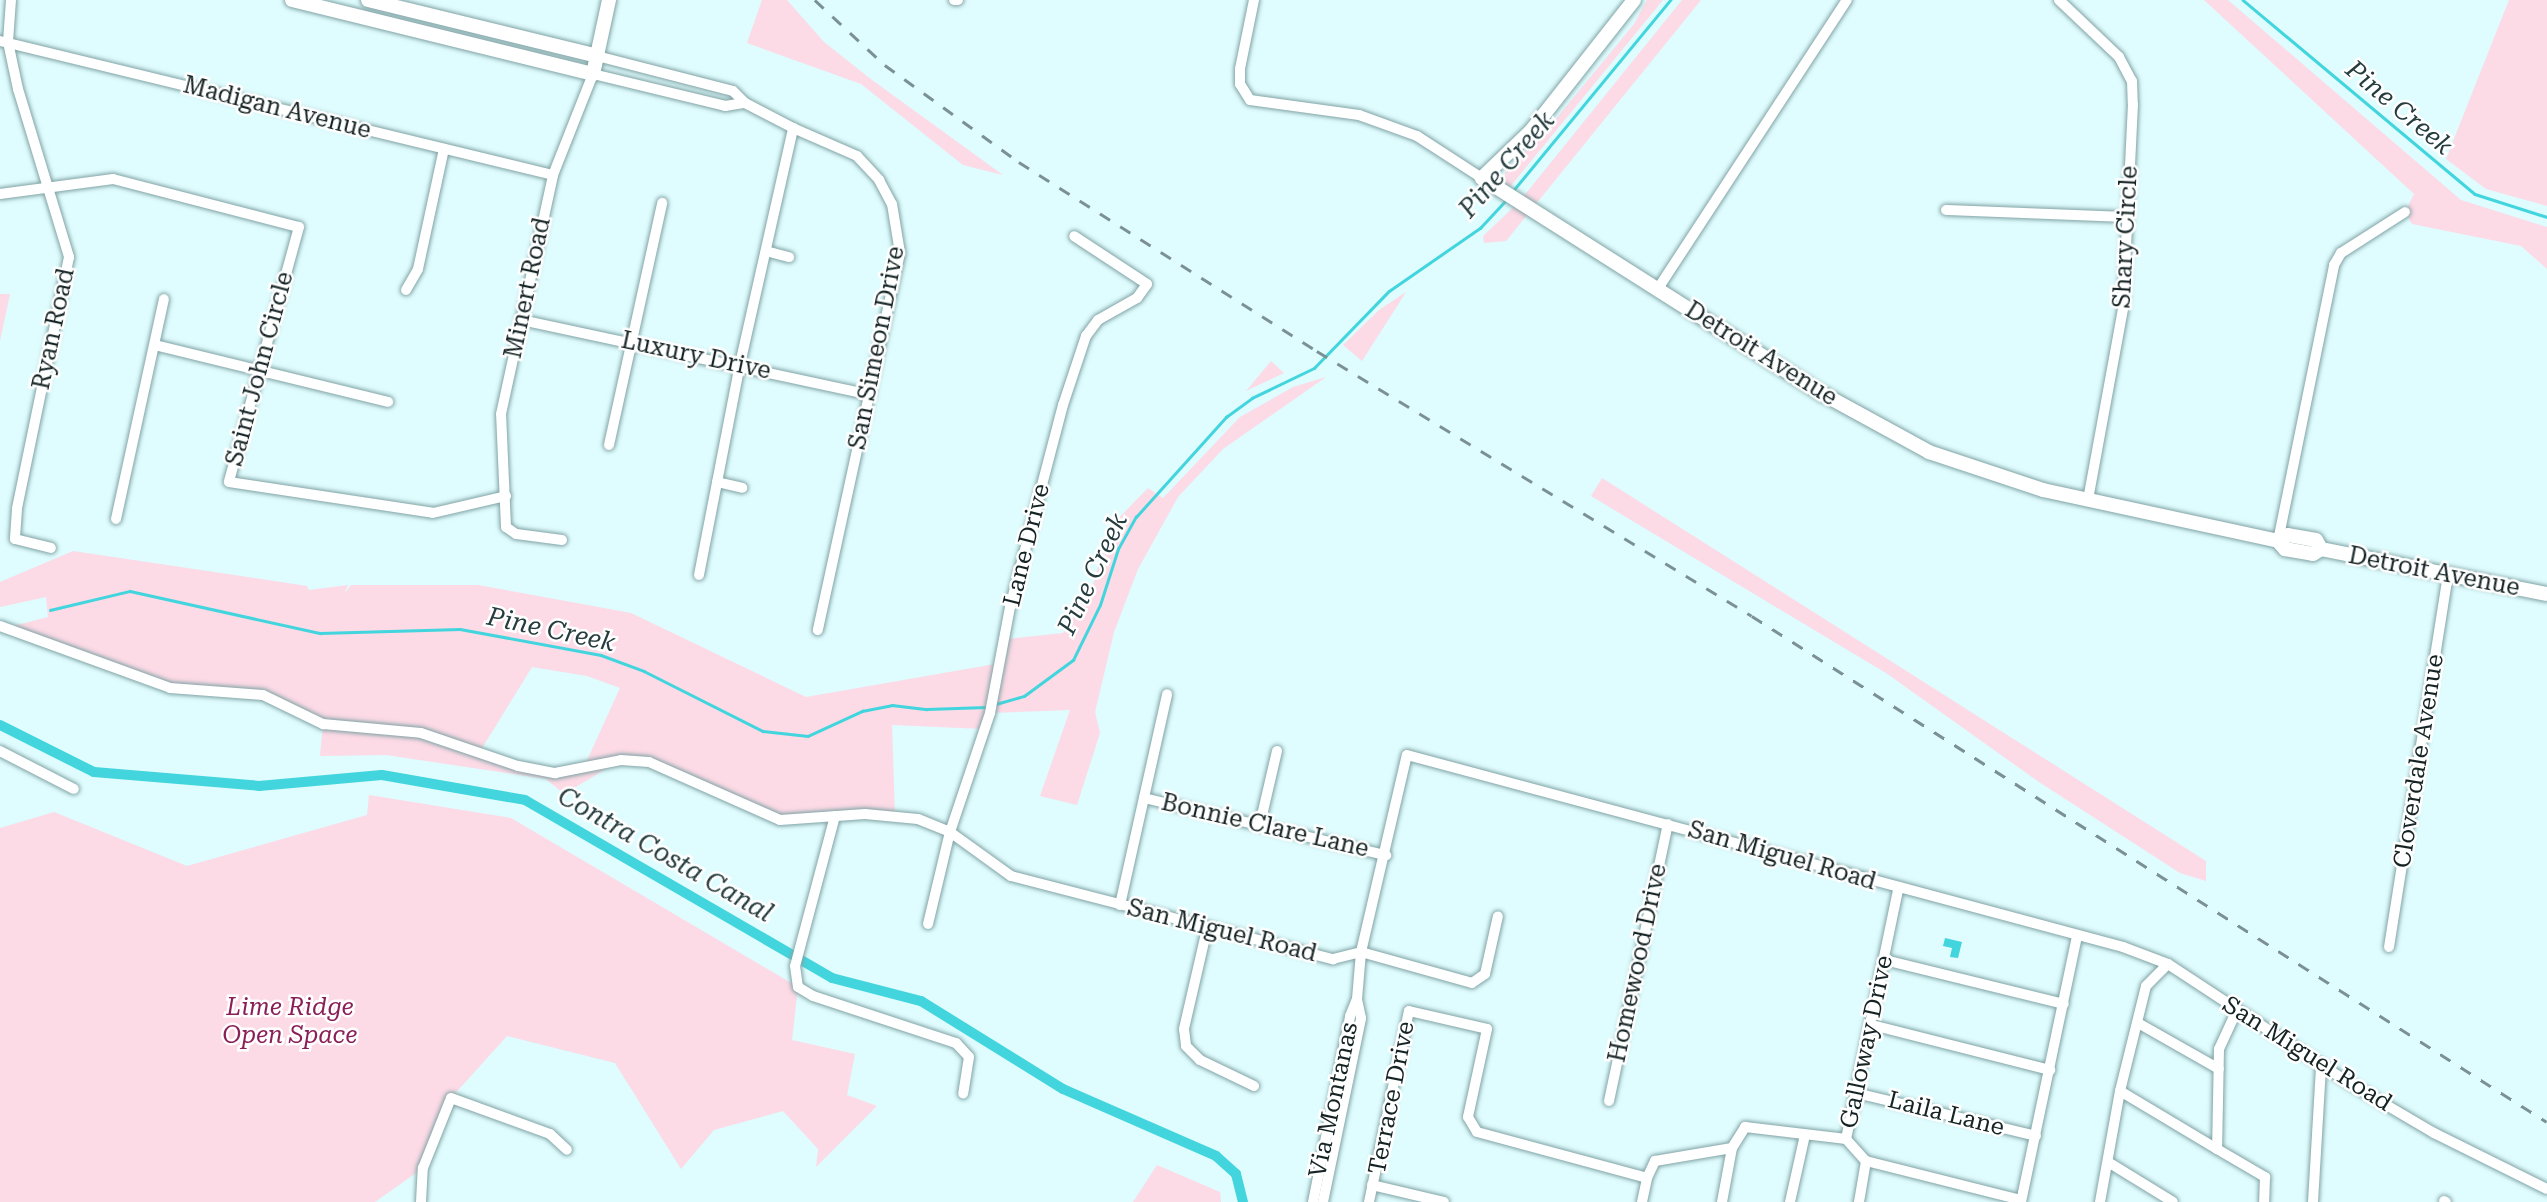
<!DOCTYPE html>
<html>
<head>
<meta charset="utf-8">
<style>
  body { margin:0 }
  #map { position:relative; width:2547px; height:1202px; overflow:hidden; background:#dffcfe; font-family:"Roboto Serif",serif }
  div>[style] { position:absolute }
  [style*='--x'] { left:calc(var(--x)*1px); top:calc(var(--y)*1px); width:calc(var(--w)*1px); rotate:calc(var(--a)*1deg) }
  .green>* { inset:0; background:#fcdae6 }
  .water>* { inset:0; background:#42d5dd }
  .stream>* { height:2.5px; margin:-1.25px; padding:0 1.25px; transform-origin:1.25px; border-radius:1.25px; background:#42d5dd }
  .canal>* { height:10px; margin:-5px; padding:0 5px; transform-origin:5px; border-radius:5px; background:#42d5dd }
  .roads { filter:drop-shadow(0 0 2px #81a3a5) drop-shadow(0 0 2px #81a3a5) }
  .minor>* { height:10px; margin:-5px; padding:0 5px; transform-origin:5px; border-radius:5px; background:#fff }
  .tertiary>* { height:14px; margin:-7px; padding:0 7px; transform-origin:7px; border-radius:7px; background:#fff }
  .rail>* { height:2.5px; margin-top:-1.25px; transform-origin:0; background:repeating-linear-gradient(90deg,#7b9092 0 12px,transparent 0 24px) }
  span { translate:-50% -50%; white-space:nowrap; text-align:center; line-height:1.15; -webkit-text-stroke:5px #fff; paint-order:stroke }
  .street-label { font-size:24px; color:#152324 }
  .park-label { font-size:24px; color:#8a1f57; font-style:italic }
  .water-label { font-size:26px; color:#253d3f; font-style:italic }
</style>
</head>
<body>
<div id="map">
  <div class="green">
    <div style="clip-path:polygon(762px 0,787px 0,824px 42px,872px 80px,1003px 175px,963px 165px,861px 84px,747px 43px)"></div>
    <div style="clip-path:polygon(1647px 0,1663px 0,1509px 188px,1504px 185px,1505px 172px,1555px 120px,1634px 24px)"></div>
    <div style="clip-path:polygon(1682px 0,1701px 0,1506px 241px,1484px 243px,1483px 236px,1519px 202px)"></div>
    <div style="clip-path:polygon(2204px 0,2228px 0,2461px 200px,2547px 227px,2547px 269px,2521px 246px,2412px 224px,2405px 212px,2414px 194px)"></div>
    <div style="clip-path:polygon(2509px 0,2547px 0,2547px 206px,2486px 189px,2446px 159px)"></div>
    <div style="clip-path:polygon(1406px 292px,1362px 361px,1343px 345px,1379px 310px)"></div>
    <div style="clip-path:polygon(0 294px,10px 294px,0 341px)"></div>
    <div style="clip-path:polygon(1271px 361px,1284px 373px,1246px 391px)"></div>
    <div style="clip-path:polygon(evenodd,1326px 377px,1223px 449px,1178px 497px,1138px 569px,1114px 632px,1095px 712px,1100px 733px,1077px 805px,1040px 796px,1070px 710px,990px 713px,984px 729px,892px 725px,895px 817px,780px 820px,649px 762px,621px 760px,564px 794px,546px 779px,386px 755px,320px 756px,323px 724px,258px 694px,170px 688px,5px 628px,48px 617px,46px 597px,0 607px,0 582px,73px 551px,307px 586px,309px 590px,348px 585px,344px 594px,351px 585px,478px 585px,631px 613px,806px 697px,1001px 663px,1006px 639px,1063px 633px,1092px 587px,1111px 526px,1148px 488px,1163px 498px,1240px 417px,1293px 387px,1326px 377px,532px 667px,587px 676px,620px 688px,584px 767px,554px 773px,479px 753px,532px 667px)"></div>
    <div style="clip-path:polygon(1602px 478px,2206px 861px,2206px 881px,2180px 873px,2039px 782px,1886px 673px,1591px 496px)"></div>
    <div style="clip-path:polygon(369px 795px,511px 818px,798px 987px,792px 1040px,855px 1054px,847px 1095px,877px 1106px,816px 1167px,818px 1149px,783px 1111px,714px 1130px,681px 1169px,615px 1063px,507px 1036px,451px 1098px,423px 1168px,375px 1202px,0 1202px,0 828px,54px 812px,187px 866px,367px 815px)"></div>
    <div style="clip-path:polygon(1157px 1165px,1220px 1192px,1221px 1202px,1133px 1202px)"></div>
  </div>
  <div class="water">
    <div style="clip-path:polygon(1945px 938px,1962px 942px,1958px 958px,1950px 957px,1952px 948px,1943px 946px)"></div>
  </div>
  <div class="stream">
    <div style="--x:2243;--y:0;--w:302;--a:39.9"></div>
    <div style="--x:2475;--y:194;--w:76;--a:17.7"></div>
    <div style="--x:1512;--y:192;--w:249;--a:-50.5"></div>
    <div style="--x:50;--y:610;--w:82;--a:-13.4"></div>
    <div style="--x:130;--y:591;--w:195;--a:12.5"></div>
    <div style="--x:320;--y:633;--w:140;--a:-1.6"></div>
    <div style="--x:460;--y:629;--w:143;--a:10.4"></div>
    <div style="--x:601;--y:655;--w:46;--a:20.4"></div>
    <div style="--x:644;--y:671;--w:133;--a:26.8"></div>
    <div style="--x:763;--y:731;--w:45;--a:6.3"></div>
    <div style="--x:808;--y:736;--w:60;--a:-24.8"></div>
    <div style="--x:862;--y:711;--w:31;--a:-11"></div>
    <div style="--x:892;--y:705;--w:35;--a:7"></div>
    <div style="--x:927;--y:709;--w:59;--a:-1.9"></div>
    <div style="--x:996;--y:704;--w:29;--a:-16"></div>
    <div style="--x:1024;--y:696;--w:61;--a:-36.3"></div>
    <div style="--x:1073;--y:660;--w:61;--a:-63.9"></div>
    <div style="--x:1100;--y:605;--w:59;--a:-72.2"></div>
    <div style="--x:1118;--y:549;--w:37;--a:-61"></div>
    <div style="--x:1136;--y:517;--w:135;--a:-48"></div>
    <div style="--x:1226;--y:417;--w:32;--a:-36"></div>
    <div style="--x:1252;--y:398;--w:69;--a:-25.8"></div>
    <div style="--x:1314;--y:368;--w:107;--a:-45.8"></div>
    <div style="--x:1389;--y:291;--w:111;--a:-34.7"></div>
    <div style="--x:1480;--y:228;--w:38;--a:-47"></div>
  </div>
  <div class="canal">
    <div style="--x:0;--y:725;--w:105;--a:26.6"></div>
    <div style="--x:94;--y:772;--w:166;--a:4.8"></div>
    <div style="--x:259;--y:786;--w:123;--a:-5.1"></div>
    <div style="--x:382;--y:775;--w:145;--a:9.9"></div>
    <div style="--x:525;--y:800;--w:355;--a:30.1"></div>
    <div style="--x:832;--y:978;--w:92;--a:14.5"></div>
    <div style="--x:921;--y:1001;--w:167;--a:31.8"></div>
    <div style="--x:1063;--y:1089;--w:167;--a:23.6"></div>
    <div style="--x:1216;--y:1156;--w:27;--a:42"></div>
    <div style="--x:1236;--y:1174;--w:29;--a:76"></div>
  </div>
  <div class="roads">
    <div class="minor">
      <div style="--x:11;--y:0;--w:42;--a:94.1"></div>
      <div style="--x:8;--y:42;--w:48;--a:78"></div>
      <div style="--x:18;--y:89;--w:176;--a:73.1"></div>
      <div style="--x:69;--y:257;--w:257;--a:101.7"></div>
      <div style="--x:17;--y:509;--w:30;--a:94"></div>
      <div style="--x:15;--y:539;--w:37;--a:14"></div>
      <div style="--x:954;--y:0;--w:4;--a:0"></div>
      <div style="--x:1254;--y:0;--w:70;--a:101.5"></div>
      <div style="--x:1240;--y:69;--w:15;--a:90"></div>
      <div style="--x:1240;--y:84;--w:19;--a:58"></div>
      <div style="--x:1250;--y:100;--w:110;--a:7.8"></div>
      <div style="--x:1359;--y:115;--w:62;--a:19.9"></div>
      <div style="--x:1417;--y:136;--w:77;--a:32.9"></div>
      <div style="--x:2059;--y:0;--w:83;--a:43.5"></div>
      <div style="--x:2119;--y:57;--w:27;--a:62"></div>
      <div style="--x:2132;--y:81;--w:23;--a:88"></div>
      <div style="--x:2133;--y:104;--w:205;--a:92.8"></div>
      <div style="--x:2123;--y:309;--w:194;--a:100.4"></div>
      <div style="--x:0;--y:41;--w:569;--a:13.62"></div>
      <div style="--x:597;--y:56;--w:140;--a:14.4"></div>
      <div style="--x:733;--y:91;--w:17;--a:45"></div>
      <div style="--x:745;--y:103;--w:54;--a:27.5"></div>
      <div style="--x:793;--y:128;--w:70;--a:23.6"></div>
      <div style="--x:857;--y:156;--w:33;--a:47"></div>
      <div style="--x:879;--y:180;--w:27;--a:62"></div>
      <div style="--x:892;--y:204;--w:50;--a:80.7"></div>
      <div style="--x:900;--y:253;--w:386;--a:102.3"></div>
      <div style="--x:0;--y:194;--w:114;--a:-7.6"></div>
      <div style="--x:113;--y:179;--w:192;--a:14.5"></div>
      <div style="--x:299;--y:227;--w:264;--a:105.4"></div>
      <div style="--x:229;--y:482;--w:206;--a:8.6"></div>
      <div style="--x:433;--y:513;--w:75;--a:-13.1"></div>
      <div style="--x:1946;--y:210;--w:181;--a:2.2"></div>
      <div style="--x:766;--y:251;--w:24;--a:15"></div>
      <div style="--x:406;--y:290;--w:24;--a:-60"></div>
      <div style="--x:418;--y:269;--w:123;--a:-77.8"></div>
      <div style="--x:1657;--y:290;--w:347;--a:-56.8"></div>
      <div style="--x:521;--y:320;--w:357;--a:12.1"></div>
      <div style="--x:155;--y:345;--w:240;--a:13.7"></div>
      <div style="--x:609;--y:445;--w:248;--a:-77.6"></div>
      <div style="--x:717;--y:482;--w:26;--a:13"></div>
      <div style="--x:116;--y:519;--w:225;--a:-77.7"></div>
      <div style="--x:562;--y:540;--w:46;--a:-172.6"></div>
      <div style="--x:516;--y:534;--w:12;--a:-145"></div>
      <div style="--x:506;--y:527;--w:113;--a:-92.5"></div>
      <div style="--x:501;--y:414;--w:245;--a:-77.7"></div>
      <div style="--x:553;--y:175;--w:109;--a:-68.4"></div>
      <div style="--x:593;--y:74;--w:136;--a:13.6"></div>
      <div style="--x:725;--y:106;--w:20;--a:-9"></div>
      <div style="--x:2278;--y:541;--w:282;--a:-78.5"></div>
      <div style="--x:2334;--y:265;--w:14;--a:-60"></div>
      <div style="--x:2341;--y:253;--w:76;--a:-32.6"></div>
      <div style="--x:699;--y:575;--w:215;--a:-79"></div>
      <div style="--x:740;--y:364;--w:242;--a:-77.3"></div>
      <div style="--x:0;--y:626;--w:181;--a:20"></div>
      <div style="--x:170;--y:688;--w:93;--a:4.3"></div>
      <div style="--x:263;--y:695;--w:67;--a:25.8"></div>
      <div style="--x:323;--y:724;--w:98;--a:5.2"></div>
      <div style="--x:421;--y:733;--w:102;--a:18.8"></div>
      <div style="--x:518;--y:766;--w:38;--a:11"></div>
      <div style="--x:555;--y:773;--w:67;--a:-11.1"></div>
      <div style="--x:621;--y:760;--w:28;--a:4"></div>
      <div style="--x:649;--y:762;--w:143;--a:23.9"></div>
      <div style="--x:780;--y:820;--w:85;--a:-4"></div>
      <div style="--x:865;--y:814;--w:53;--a:5.4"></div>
      <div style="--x:918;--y:819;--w:35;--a:22"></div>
      <div style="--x:950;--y:832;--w:75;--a:35.8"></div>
      <div style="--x:1011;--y:876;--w:333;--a:14.5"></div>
      <div style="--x:1333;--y:959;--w:29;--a:-14"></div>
      <div style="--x:1361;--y:952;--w:115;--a:15.6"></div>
      <div style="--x:1472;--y:983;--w:16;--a:-35"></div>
      <div style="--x:1485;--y:974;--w:59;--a:-77.4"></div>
      <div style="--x:0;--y:751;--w:83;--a:27.2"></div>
      <div style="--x:1144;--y:798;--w:249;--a:13.3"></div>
      <div style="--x:835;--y:816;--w:155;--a:104.9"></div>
      <div style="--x:795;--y:966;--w:21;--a:82"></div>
      <div style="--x:798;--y:987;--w:17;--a:31"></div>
      <div style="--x:813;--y:996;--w:151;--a:18.2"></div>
      <div style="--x:956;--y:1043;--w:19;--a:47"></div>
      <div style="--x:969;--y:1057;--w:37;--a:99"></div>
      <div style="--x:1260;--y:824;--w:75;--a:-76.9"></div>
      <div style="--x:1120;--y:905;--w:216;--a:-77.4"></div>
      <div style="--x:928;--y:924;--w:95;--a:-76.6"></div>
      <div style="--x:950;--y:832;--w:126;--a:-71.4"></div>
      <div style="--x:990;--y:713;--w:108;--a:-79.3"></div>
      <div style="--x:1010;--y:607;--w:209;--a:-75.3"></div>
      <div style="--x:1063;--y:405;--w:73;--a:-71.6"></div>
      <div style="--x:1086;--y:336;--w:20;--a:-53"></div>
      <div style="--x:1098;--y:320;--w:45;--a:-29.4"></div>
      <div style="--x:1137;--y:298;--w:17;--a:-54"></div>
      <div style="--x:1147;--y:284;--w:87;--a:-146.7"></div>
      <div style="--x:1207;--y:929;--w:103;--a:103"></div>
      <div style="--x:1184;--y:1029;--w:17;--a:83"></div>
      <div style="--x:1186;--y:1046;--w:20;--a:45"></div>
      <div style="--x:1200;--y:1060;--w:60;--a:25.7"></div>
      <div style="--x:2389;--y:947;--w:376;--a:-81"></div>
      <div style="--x:1885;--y:960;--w:184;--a:13.8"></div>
      <div style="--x:2237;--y:1010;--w:43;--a:114.8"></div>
      <div style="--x:2219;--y:1049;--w:100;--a:91.1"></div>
      <div style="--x:2217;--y:1149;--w:56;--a:30.3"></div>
      <div style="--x:2265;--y:1177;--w:25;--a:92"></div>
      <div style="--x:2138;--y:1023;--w:93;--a:29.6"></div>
      <div style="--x:1872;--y:1025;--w:184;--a:14.2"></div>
      <div style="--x:2120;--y:1091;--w:113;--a:30.9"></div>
      <div style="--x:1856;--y:1093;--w:185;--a:13.4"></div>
      <div style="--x:1609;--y:1101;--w:283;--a:-78"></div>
      <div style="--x:1846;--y:1139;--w:30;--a:48"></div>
      <div style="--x:1866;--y:1161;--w:42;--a:99.7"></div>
      <div style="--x:1866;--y:1161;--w:160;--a:14.1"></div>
      <div style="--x:2108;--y:1162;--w:76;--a:31.6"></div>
      <div style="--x:1372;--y:1185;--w:74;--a:13.3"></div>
      <div style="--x:2444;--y:1201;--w:2;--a:27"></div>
      <div style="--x:421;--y:1202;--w:34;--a:-87"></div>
      <div style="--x:423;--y:1168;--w:75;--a:-68.2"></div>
      <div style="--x:451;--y:1098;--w:105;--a:20"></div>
      <div style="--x:550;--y:1134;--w:23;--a:43"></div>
      <div style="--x:1313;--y:1202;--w:190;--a:-78.7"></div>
      <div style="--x:1350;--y:1016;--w:18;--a:-68"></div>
      <div style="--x:1323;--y:1202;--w:188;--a:-78.3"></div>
      <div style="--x:1361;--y:1018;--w:19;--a:-102"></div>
      <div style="--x:1357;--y:999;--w:47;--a:-85.1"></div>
      <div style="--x:1361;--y:952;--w:202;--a:-76.9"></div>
      <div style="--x:1407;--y:755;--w:741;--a:15.01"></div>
      <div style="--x:2123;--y:947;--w:48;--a:20.7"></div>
      <div style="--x:2168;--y:964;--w:217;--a:33.3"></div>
      <div style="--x:2349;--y:1083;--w:99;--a:30.5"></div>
      <div style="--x:2434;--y:1133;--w:126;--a:26.4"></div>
      <div style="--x:1369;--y:1202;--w:195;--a:-78.2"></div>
      <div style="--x:1409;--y:1011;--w:80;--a:13"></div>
      <div style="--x:1487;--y:1029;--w:90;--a:102.2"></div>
      <div style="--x:1468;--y:1117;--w:17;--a:59"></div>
      <div style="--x:1477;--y:1132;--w:176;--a:15.1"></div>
      <div style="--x:1647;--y:1178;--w:19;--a:-65"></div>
      <div style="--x:1655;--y:1161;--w:78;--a:-9.6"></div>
      <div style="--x:1642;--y:1202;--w:25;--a:-78"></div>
      <div style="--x:1722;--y:1202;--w:55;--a:-79.5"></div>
      <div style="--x:1732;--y:1148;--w:25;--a:-58"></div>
      <div style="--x:1745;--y:1127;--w:102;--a:6.8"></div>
      <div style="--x:1846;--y:1139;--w:254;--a:-78.2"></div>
      <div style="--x:1790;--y:1202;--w:69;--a:-77.4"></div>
      <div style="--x:2021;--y:1202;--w:271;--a:-78.1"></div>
      <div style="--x:2100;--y:1202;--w:113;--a:-79.8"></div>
      <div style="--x:2120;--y:1091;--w:108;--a:-76.1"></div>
      <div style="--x:2146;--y:986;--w:31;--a:-45"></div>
      <div style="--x:2313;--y:1202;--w:136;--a:-86.6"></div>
    </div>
    <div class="tertiary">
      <div style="--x:292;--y:0;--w:310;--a:13.8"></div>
      <div style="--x:593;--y:74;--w:76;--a:-77.8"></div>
      <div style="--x:368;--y:0;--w:236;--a:13.7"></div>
      <div style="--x:1634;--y:0;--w:167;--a:128.2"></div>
      <div style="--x:1531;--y:131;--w:68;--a:136.2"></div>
      <div style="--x:1482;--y:178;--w:404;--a:32.4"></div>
      <div style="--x:1823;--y:394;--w:121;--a:28.7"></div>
      <div style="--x:1929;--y:452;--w:120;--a:18.4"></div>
      <div style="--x:2043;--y:490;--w:240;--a:12.2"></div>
      <div style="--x:2321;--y:549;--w:10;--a:-119"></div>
      <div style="--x:2316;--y:540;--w:28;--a:-170"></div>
      <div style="--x:2288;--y:535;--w:12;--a:149"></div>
      <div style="--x:2278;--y:541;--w:11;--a:49"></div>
      <div style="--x:2285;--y:549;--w:28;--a:10"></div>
      <div style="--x:2313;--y:554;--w:9;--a:-32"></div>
      <div style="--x:2321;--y:549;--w:230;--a:11.3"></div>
    </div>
  </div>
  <div class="rail">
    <div style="--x:815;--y:0;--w:96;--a:42.9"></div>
    <div style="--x:885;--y:65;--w:165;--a:35.9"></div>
    <div style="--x:1019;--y:162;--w:353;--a:32.4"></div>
    <div style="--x:1317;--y:351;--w:509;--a:31.35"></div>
    <div style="--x:1752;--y:616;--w:942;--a:32.48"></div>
  </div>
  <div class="street-label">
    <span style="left:277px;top:108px;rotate:14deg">Madigan Avenue</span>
    <span style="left:2126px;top:237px;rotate:-87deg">Shary Circle</span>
    <span style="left:528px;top:288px;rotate:-78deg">Minert Road</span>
    <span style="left:54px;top:329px;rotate:-78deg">Ryan Road</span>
    <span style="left:877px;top:348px;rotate:-79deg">San Simeon Drive</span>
    <span style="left:1761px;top:354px;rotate:32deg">Detroit Avenue</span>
    <span style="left:696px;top:356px;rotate:12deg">Luxury Drive</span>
    <span style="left:260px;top:369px;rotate:-75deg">Saint John Circle</span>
    <span style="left:1027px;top:545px;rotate:-76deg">Lane Drive</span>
    <span style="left:2434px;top:572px;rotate:11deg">Detroit Avenue</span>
    <span style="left:2419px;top:761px;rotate:-81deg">Cloverdale Avenue</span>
    <span style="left:1265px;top:826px;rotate:13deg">Bonnie Clare Lane</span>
    <span style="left:1782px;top:856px;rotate:16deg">San Miguel Road</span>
    <span style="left:1222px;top:931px;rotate:14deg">San Miguel Road</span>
    <span style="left:1638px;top:963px;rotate:-78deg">Homewood Drive</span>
    <span style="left:1867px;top:1042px;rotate:-78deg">Galloway Drive</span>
    <span style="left:2307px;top:1054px;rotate:32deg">San Miguel Road</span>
    <span style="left:1392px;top:1098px;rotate:-79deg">Terrace Drive</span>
    <span style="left:1334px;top:1100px;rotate:-78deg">Via Montanas</span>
    <span style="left:1946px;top:1114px;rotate:14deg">Laila Lane</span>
  </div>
  <div class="park-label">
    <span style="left:290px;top:1022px">Lime Ridge<br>Open Space</span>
  </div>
  <div class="water-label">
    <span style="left:2399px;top:108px;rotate:40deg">Pine Creek</span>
    <span style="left:1507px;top:165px;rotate:-49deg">Pine Creek</span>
    <span style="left:1093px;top:574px;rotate:-65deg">Pine Creek</span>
    <span style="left:551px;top:630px;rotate:12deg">Pine Creek</span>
    <span style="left:665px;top:855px;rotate:30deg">Contra Costa Canal</span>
  </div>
</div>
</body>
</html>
